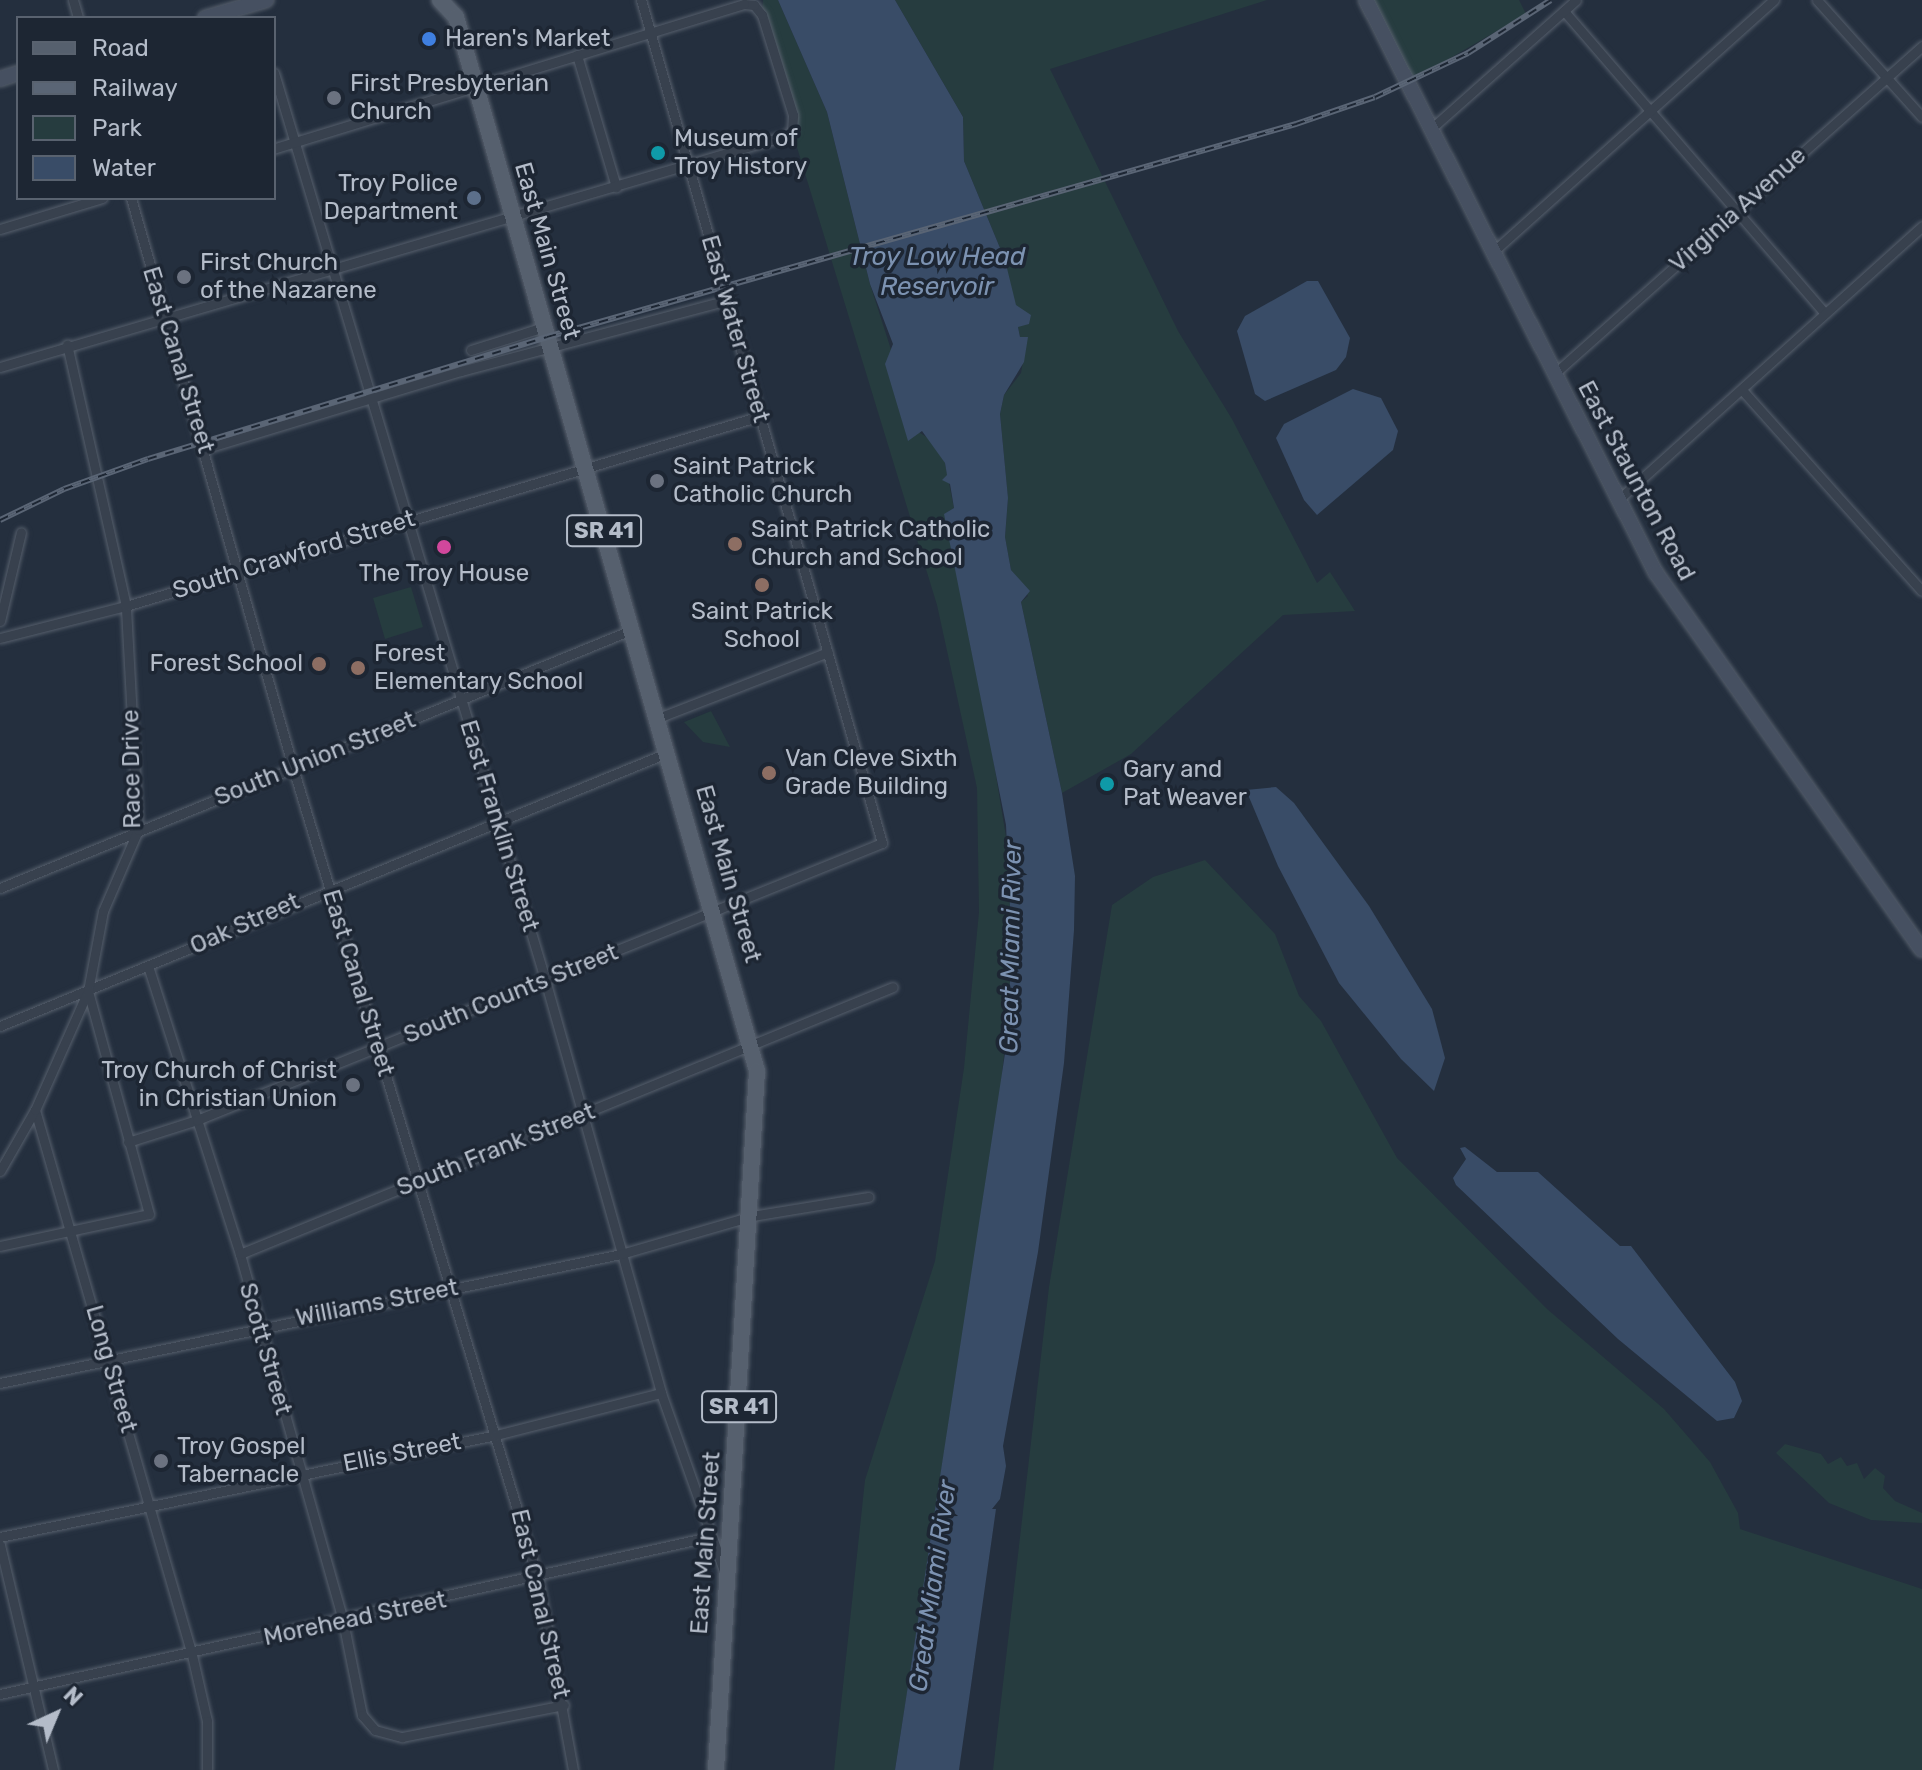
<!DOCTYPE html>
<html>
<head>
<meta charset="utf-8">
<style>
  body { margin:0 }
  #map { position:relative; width:1922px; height:1770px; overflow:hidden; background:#242f3e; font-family:Rubik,sans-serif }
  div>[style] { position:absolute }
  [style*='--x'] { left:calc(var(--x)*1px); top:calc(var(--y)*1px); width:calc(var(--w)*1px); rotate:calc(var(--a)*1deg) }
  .green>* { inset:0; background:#263c3f }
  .water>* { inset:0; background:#394c67 }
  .roads { filter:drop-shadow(0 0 2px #565f6c) drop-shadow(0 0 2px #565f6c) }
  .street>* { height:9px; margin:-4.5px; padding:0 4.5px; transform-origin:4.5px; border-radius:4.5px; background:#38414e }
  .secondary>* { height:14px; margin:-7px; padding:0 7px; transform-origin:7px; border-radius:7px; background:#465061 }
  .primary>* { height:16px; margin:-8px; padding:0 8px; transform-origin:8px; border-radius:8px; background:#56606e }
  .rail>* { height:6px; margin-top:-3px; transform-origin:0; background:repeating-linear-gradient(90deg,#1d2633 0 9px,#5a6575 0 18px); box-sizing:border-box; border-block:2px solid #5a6575 }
  .dots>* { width:22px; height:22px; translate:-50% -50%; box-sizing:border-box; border:4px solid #1d2633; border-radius:50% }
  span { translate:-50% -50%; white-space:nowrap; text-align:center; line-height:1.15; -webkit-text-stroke:7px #1d2633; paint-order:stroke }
  .shield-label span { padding:2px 6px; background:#1d2633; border:2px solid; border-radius:6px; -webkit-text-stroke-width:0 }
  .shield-label { font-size:22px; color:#b4bcc9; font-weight:700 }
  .poi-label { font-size:24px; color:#b4bcc9 }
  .left { translate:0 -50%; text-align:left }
  .right { translate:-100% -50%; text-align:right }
  .street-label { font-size:24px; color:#b4bcc9 }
  .water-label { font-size:26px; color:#7c92b1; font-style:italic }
  .legend { position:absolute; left:16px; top:16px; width:260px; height:184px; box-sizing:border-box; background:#1d2633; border:2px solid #59626f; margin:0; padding:10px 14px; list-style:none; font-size:24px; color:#b4bcc9 }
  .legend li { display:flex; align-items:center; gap:16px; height:40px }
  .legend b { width:40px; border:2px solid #59626f }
  .north { position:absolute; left:16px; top:1674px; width:80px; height:80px; -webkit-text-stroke:6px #1d2633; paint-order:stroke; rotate:44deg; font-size:22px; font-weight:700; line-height:32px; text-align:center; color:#b4bcc9 }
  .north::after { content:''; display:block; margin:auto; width:28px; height:36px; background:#b4bcc9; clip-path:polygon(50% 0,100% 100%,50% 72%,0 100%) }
</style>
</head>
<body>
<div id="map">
  <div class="green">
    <div style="clip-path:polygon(763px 0,778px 0,827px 112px,870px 284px,917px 431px,933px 441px,945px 463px,954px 508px,945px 514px,978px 666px,1009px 855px,1011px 980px,1001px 1086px,895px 1770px,834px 1770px,865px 1480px,935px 1261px,964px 1068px,979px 912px,977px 788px,937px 605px,792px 131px,793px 115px,762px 15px)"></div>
    <div style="clip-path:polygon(895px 0,1267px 0,1050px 69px,1178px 331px,1232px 419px,1317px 583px,1330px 572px,1355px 611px,1283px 615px,1131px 754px,1062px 793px,1021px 602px,1028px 596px,1011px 570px,1005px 537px,1008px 499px,1000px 414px,1004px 395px,1021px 373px,1027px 337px,1020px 337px,1005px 260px,964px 161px,963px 117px)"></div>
    <div style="clip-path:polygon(1366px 0,1519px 0,1526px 14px,1411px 81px)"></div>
    <div style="clip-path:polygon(411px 587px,423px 627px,385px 639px,373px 598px)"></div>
    <div style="clip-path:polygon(711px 711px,730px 747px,703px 742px,684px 722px)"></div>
    <div style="clip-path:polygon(1205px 860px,1275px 934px,1299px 996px,1321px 1021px,1397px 1158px,1547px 1309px,1664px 1409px,1710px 1462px,1738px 1513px,1740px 1529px,1922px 1589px,1922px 1770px,993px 1770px,1049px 1287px,1112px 905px,1153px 877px)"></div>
    <div style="clip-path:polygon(1785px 1444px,1821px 1454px,1828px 1464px,1841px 1457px,1847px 1466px,1857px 1463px,1864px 1479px,1875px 1468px,1885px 1476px,1883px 1488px,1895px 1501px,1922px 1513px,1922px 1523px,1871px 1520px,1829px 1503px,1776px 1453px)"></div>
  </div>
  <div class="water">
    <div style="clip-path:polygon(778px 0,895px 0,963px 117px,964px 161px,1005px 260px,1016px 305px,1031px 315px,1029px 324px,1018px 327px,1020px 337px,1028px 337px,1024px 362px,1004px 395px,1000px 414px,1008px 498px,1005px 537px,1011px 570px,1030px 591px,1021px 602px,1062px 793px,1075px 876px,1074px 930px,1064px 1063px,1038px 1252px,1003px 1446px,1006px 1466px,1000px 1499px,992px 1509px,996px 1509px,959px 1770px,895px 1770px,1006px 1047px,1012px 949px,1006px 825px,944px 514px,954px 508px,950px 484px,942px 480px,947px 475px,945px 463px,922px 431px,908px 441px,885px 364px,893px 344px,870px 284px,827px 112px)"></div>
    <div style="clip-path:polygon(1307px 281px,1318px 281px,1350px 338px,1346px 357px,1336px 370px,1265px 401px,1255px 394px,1237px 331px,1245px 316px)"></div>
    <div style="clip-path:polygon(1353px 389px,1381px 398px,1398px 431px,1393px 450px,1317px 515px,1304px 500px,1276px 438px,1284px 424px)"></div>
    <div style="clip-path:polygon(1276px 787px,1294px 803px,1369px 906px,1432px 1009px,1445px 1058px,1434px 1091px,1401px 1059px,1339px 983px,1278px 866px,1246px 790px)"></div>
    <div style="clip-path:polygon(1465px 1147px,1497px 1172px,1538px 1172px,1620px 1246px,1631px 1246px,1735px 1382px,1742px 1401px,1734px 1418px,1717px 1421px,1618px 1339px,1456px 1185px,1453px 1178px,1466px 1159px,1460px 1148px)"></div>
  </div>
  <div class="roads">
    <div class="street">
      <div style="--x:73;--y:0;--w:19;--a:74"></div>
      <div style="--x:1817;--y:0;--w:157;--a:48.1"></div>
      <div style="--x:1564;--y:11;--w:399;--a:49.2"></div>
      <div style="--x:577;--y:55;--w:138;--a:73.5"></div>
      <div style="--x:274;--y:73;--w:943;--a:73.35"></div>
      <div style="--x:544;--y:976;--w:433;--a:74.3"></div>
      <div style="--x:661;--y:1393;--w:192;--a:70.5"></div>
      <div style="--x:1433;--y:127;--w:191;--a:-41.6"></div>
      <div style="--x:131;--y:198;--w:593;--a:74.13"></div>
      <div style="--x:293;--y:768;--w:847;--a:73.19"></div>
      <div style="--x:538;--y:1579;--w:194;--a:79.6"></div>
      <div style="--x:0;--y:229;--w:107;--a:-16.9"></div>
      <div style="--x:1495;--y:250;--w:375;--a:-41.9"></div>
      <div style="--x:471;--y:350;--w:77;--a:-17.5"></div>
      <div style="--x:0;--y:367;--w:818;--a:-16.4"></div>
      <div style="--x:785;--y:136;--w:9;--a:-36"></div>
      <div style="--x:792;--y:131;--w:16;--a:-86"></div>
      <div style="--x:793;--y:115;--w:105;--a:-107.2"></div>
      <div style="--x:762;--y:15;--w:13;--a:-129"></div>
      <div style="--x:754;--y:5;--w:10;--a:-174"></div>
      <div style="--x:744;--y:4;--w:492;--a:162.9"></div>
      <div style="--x:1554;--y:374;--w:493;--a:-41.7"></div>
      <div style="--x:1743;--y:391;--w:268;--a:48.2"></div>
      <div style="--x:204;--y:449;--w:269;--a:-16.9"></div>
      <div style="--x:461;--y:371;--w:276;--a:-14.9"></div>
      <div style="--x:1618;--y:500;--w:409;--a:-42"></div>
      <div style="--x:0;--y:621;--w:91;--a:-76.7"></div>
      <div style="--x:0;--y:638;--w:130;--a:-14.3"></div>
      <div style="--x:126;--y:606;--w:662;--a:-16.68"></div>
      <div style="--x:658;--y:718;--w:182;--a:-21.2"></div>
      <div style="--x:0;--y:888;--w:682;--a:-22.24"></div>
      <div style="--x:148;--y:966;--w:302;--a:72.3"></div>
      <div style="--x:240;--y:1254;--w:381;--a:74.3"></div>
      <div style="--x:343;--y:1621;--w:96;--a:78.6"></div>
      <div style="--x:362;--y:1715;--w:20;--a:49"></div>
      <div style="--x:375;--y:1730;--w:28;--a:15"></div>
      <div style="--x:402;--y:1737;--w:165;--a:-11.2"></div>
      <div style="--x:0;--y:1026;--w:723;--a:-22.27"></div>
      <div style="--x:35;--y:1110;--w:567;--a:73.93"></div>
      <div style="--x:192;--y:1655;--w:68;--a:77.2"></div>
      <div style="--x:207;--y:1721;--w:49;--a:90"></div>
      <div style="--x:128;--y:1142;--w:72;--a:-17.7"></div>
      <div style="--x:197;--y:1120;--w:739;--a:-22.02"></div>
      <div style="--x:882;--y:843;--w:877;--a:-105.95"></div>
      <div style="--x:0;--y:1171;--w:70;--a:-60.2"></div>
      <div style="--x:35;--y:1110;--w:130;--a:-66"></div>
      <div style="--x:88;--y:991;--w:81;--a:-79.4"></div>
      <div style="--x:103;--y:911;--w:88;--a:-66.6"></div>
      <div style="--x:138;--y:830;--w:224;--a:-93.1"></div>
      <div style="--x:126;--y:606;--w:268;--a:-102.7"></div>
      <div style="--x:0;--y:1246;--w:152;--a:-12.1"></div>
      <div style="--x:149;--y:1214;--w:231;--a:-105.3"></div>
      <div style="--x:240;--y:1254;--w:705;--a:-22.24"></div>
      <div style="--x:0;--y:1383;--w:634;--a:-11.74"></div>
      <div style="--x:621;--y:1254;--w:136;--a:-16.2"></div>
      <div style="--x:752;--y:1216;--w:118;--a:-9.3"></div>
      <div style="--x:0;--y:1537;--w:506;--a:-11.62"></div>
      <div style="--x:496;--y:1435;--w:170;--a:-14.3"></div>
      <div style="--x:0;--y:1545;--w:231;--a:76.7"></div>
      <div style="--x:0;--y:1694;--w:726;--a:-12.49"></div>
    </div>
    <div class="secondary">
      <div style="--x:1366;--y:0;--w:642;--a:63.16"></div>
      <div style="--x:1656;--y:573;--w:461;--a:54.8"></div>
      <div style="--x:205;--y:18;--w:64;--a:-16.4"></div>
      <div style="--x:0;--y:79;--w:19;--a:-18"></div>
    </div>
    <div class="primary">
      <div style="--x:440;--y:0;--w:23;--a:47"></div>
      <div style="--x:456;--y:17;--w:1096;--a:74.06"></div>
      <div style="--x:757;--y:1071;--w:700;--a:93.36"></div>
    </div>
  </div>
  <div class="rail">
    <div style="--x:0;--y:520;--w:71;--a:-25.8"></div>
    <div style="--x:64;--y:489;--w:89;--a:-19.7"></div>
    <div style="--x:148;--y:459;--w:417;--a:-17"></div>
    <div style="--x:547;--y:337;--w:779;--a:-15.87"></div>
    <div style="--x:1296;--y:124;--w:83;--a:-18.9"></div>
    <div style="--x:1375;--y:97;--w:103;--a:-25.3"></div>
    <div style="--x:1468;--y:53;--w:98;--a:-32.6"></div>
  </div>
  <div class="dots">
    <div style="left:429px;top:39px;background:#3f7fe0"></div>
    <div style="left:334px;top:98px;background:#6b7280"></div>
    <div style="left:658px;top:153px;background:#0f9aa8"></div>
    <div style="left:474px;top:198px;background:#5c6f8a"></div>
    <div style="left:184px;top:277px;background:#6b7280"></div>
    <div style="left:657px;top:481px;background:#6b7280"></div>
    <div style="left:735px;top:544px;background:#8d6e63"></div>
    <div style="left:444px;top:547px;background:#d1479c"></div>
    <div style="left:762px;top:585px;background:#8d6e63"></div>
    <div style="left:319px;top:664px;background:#8d6e63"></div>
    <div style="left:358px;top:668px;background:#8d6e63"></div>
    <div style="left:769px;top:773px;background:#8d6e63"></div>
    <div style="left:1107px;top:784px;background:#0f9aa8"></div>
    <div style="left:353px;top:1085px;background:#6b7280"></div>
    <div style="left:161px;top:1461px;background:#6b7280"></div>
  </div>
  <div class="shield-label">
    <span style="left:604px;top:531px">SR 41</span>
    <span style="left:739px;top:1407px">SR 41</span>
  </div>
  <div class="poi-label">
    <span class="left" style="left:445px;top:39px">Haren's Market</span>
    <span class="left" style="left:350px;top:98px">First Presbyterian<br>Church</span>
    <span class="left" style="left:674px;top:153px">Museum of<br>Troy History</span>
    <span class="right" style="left:458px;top:198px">Troy Police<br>Department</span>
    <span class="left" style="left:200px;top:277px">First Church<br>of the Nazarene</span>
    <span class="left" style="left:673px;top:481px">Saint Patrick<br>Catholic Church</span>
    <span class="left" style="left:751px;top:544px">Saint Patrick Catholic<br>Church and School</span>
    <span style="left:444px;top:574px">The Troy House</span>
    <span style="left:762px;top:626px">Saint Patrick<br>School</span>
    <span class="left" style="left:374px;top:668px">Forest<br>Elementary School</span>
    <span class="right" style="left:303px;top:664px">Forest School</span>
    <span class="left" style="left:785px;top:773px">Van Cleve Sixth<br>Grade Building</span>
    <span class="left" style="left:1123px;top:784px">Gary and<br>Pat Weaver</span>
    <span class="right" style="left:337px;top:1085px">Troy Church of Christ<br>in Christian Union</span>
    <span class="left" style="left:177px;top:1461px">Troy Gospel<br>Tabernacle</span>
  </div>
  <div class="street-label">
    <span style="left:1738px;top:210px;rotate:-42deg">Virginia Avenue</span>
    <span style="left:547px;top:251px;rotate:74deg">East Main Street</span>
    <span style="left:735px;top:329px;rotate:74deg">East Water Street</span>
    <span style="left:178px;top:360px;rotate:73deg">East Canal Street</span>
    <span style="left:1636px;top:481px;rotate:62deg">East Staunton Road</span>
    <span style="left:294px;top:555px;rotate:-17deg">South Crawford Street</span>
    <span style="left:315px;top:759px;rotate:-22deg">South Union Street</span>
    <span style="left:132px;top:769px;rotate:-91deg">Race Drive</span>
    <span style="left:499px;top:826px;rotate:73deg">East Franklin Street</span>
    <span style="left:728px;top:874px;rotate:74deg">East Main Street</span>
    <span style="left:245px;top:924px;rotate:-24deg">Oak Street</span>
    <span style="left:358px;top:983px;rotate:73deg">East Canal Street</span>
    <span style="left:511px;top:994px;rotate:-22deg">South Counts Street</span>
    <span style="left:496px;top:1150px;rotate:-22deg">South Frank Street</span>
    <span style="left:377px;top:1303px;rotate:-11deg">Williams Street</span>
    <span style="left:265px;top:1349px;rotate:74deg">Scott Street</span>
    <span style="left:111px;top:1369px;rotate:74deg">Long Street</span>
    <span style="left:402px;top:1453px;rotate:-11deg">Ellis Street</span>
    <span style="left:706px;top:1543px;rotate:-86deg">East Main Street</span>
    <span style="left:540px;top:1604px;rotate:77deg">East Canal Street</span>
    <span style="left:355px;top:1619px;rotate:-12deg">Morehead Street</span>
  </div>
  <div class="water-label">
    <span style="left:937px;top:272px">Troy Low Head<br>Reservoir</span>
    <span style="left:1011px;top:947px;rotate:-89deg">Great Miami River</span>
    <span style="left:933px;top:1586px;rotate:-82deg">Great Miami River</span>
  </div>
  <ul class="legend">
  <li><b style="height:10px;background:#56606e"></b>Road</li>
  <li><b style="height:10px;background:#5a6575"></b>Railway</li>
  <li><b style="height:22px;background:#263c3f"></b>Park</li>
  <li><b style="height:22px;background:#394c67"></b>Water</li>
  </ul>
  <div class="north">N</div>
</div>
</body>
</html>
